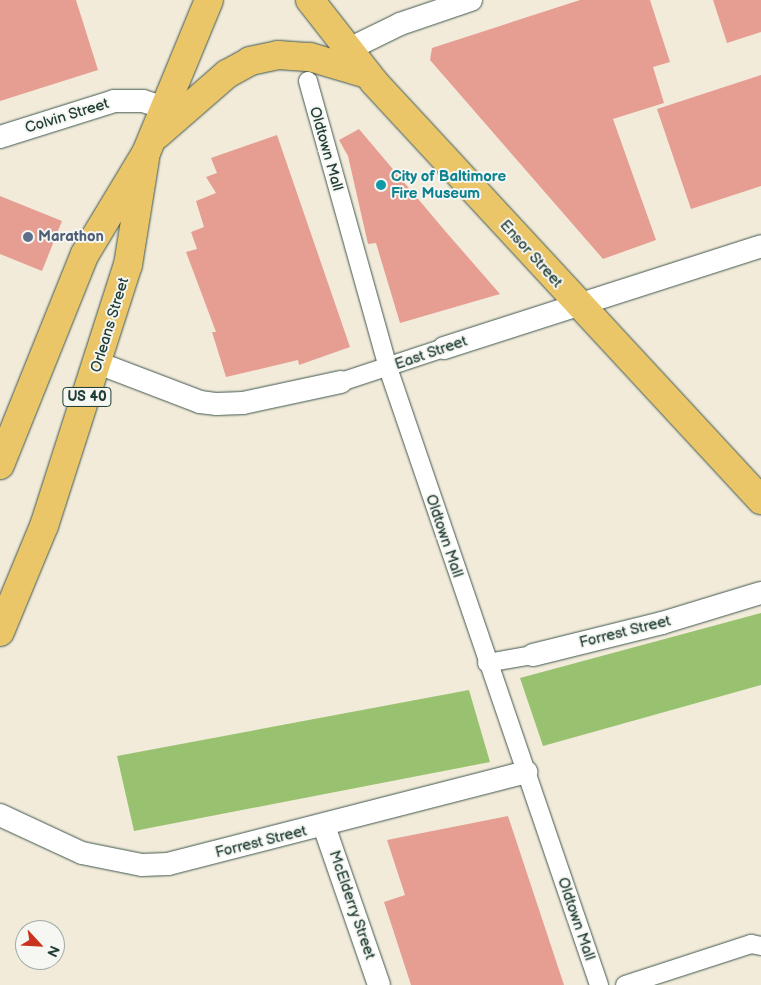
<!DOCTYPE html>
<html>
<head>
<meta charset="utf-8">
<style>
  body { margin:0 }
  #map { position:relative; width:761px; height:985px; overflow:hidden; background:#f2ebda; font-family:"Balsamiq Sans",sans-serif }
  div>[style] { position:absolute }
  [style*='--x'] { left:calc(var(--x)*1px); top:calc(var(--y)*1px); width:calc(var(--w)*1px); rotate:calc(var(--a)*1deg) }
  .green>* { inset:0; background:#98c26f }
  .building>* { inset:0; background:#e69e93 }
  .roads { filter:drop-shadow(0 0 1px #3f574d) drop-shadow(0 0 1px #3f574d) }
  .pedestrian>* { height:18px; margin:-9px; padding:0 9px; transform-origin:9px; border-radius:9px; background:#fff }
  .minor>* { height:22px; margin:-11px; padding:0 11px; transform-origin:11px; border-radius:11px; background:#fff }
  .primary>* { height:28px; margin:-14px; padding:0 14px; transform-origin:14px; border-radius:14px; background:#ebc669 }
  .dots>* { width:14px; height:14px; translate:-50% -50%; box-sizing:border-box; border:2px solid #f6f6f2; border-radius:50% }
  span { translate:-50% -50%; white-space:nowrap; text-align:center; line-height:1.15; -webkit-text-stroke:4px #f6f6f2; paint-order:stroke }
  .shield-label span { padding:1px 4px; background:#f6f6f2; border:1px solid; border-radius:4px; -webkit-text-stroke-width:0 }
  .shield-label { font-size:14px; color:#1f3d34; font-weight:700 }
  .street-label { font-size:15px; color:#1f3d34 }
  .culture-label { font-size:15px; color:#0d838f; font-weight:700 }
  .left { translate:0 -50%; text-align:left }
  .service-label { font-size:15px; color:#4e5e75; font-weight:700 }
  .north { position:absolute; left:15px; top:920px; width:50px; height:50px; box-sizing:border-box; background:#f6f6f2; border:1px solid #a0aca6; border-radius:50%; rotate:115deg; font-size:14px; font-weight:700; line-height:20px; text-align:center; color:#1f3d34 }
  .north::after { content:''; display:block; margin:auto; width:18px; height:22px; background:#c8321e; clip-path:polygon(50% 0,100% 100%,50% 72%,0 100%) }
</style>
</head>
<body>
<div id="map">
  <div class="green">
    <div style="clip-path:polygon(761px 613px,761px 685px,543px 746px,520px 678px)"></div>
    <div style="clip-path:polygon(469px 690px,490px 762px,134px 831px,117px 756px)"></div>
  </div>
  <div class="building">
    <div style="clip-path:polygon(0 0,76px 0,98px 70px,0 101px)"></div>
    <div style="clip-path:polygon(580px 0,650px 0,670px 62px,653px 67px,664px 103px,613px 119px,656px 240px,603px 259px,430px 60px,432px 48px)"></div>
    <div style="clip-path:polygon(713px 0,761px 0,761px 32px,727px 43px)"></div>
    <div style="clip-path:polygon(761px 75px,761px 186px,691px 209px,657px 109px)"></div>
    <div style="clip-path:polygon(359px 129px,446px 232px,500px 294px,400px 323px,376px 243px,368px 244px,348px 156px,339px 140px)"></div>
    <div style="clip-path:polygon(277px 135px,350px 347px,299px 365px,298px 360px,226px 377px,212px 332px,216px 332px,186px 252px,197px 249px,191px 232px,204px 227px,196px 201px,216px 193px,206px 177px,217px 173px,211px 158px)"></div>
    <div style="clip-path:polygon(0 196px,62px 221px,42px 271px,0 254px)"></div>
    <div style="clip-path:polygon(508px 816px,564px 985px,411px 985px,384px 902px,405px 895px,387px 840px)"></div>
  </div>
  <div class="roads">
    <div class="pedestrian">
      <div style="--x:308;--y:81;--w:298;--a:74.4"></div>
      <div style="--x:388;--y:368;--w:652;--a:71.12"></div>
      <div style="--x:341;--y:382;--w:108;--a:-18.3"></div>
      <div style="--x:487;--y:663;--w:47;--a:-9.9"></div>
      <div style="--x:625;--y:985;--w:133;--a:-18"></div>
      <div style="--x:751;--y:944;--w:10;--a:11"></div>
    </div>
    <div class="minor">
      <div style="--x:347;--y:50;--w:59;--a:-26.1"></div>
      <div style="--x:400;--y:24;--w:75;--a:-18.7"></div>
      <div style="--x:0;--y:137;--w:120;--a:-17.5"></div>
      <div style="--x:114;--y:101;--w:29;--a:0"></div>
      <div style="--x:143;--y:101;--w:22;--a:18"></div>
      <div style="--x:444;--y:348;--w:333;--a:-17.8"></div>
      <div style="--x:98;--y:363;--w:109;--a:20.9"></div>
      <div style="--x:200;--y:402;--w:17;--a:7"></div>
      <div style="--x:217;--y:404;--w:26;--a:-2"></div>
      <div style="--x:243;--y:403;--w:100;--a:-12.1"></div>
      <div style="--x:533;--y:655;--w:133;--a:-13.9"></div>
      <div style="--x:662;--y:623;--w:103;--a:-16.9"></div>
      <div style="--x:0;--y:815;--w:90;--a:24.9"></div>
      <div style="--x:82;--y:853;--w:61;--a:11.3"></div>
      <div style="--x:142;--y:865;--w:26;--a:-2"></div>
      <div style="--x:168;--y:864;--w:370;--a:-14.4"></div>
      <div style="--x:324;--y:826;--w:168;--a:70.9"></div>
    </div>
    <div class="primary">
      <div style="--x:310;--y:0;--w:104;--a:52"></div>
      <div style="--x:374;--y:82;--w:570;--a:47.21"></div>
      <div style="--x:157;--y:135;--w:93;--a:-41.1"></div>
      <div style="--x:227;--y:74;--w:26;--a:-29"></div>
      <div style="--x:250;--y:61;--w:29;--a:-12"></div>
      <div style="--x:278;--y:55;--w:32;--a:4"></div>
      <div style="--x:310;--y:57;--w:59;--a:16.6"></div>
      <div style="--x:0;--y:465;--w:227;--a:-68.1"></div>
      <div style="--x:85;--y:254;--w:118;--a:-58.9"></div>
      <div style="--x:146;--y:153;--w:165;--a:-67.6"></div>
      <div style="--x:0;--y:632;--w:115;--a:-67.5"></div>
      <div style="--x:44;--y:526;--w:274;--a:-72.2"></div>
      <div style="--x:128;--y:265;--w:107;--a:-80.9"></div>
    </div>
  </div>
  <div class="dots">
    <div style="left:381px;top:185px;background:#0f9aa8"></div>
    <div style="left:28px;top:237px;background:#5c6f8a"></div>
  </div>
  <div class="shield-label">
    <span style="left:87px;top:397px">US 40</span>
  </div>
  <div class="street-label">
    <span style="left:67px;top:116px;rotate:-17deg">Colvin Street</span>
    <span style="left:326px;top:149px;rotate:74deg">Oldtown Mall</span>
    <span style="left:531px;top:254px;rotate:48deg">Ensor Street</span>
    <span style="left:110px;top:325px;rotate:-73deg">Orleans Street</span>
    <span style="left:431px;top:353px;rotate:-19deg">East Street</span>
    <span style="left:444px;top:536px;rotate:71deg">Oldtown Mall</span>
    <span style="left:625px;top:632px;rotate:-14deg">Forrest Street</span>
    <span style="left:261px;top:842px;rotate:-14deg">Forrest Street</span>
    <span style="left:352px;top:905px;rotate:71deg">McElderry Street</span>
    <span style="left:576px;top:919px;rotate:71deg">Oldtown Mall</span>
  </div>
  <div class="culture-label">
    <span class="left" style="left:391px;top:185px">City of Baltimore<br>Fire Museum</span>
  </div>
  <div class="service-label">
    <span class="left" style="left:38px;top:237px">Marathon</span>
  </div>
  <div class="north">N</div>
</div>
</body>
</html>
